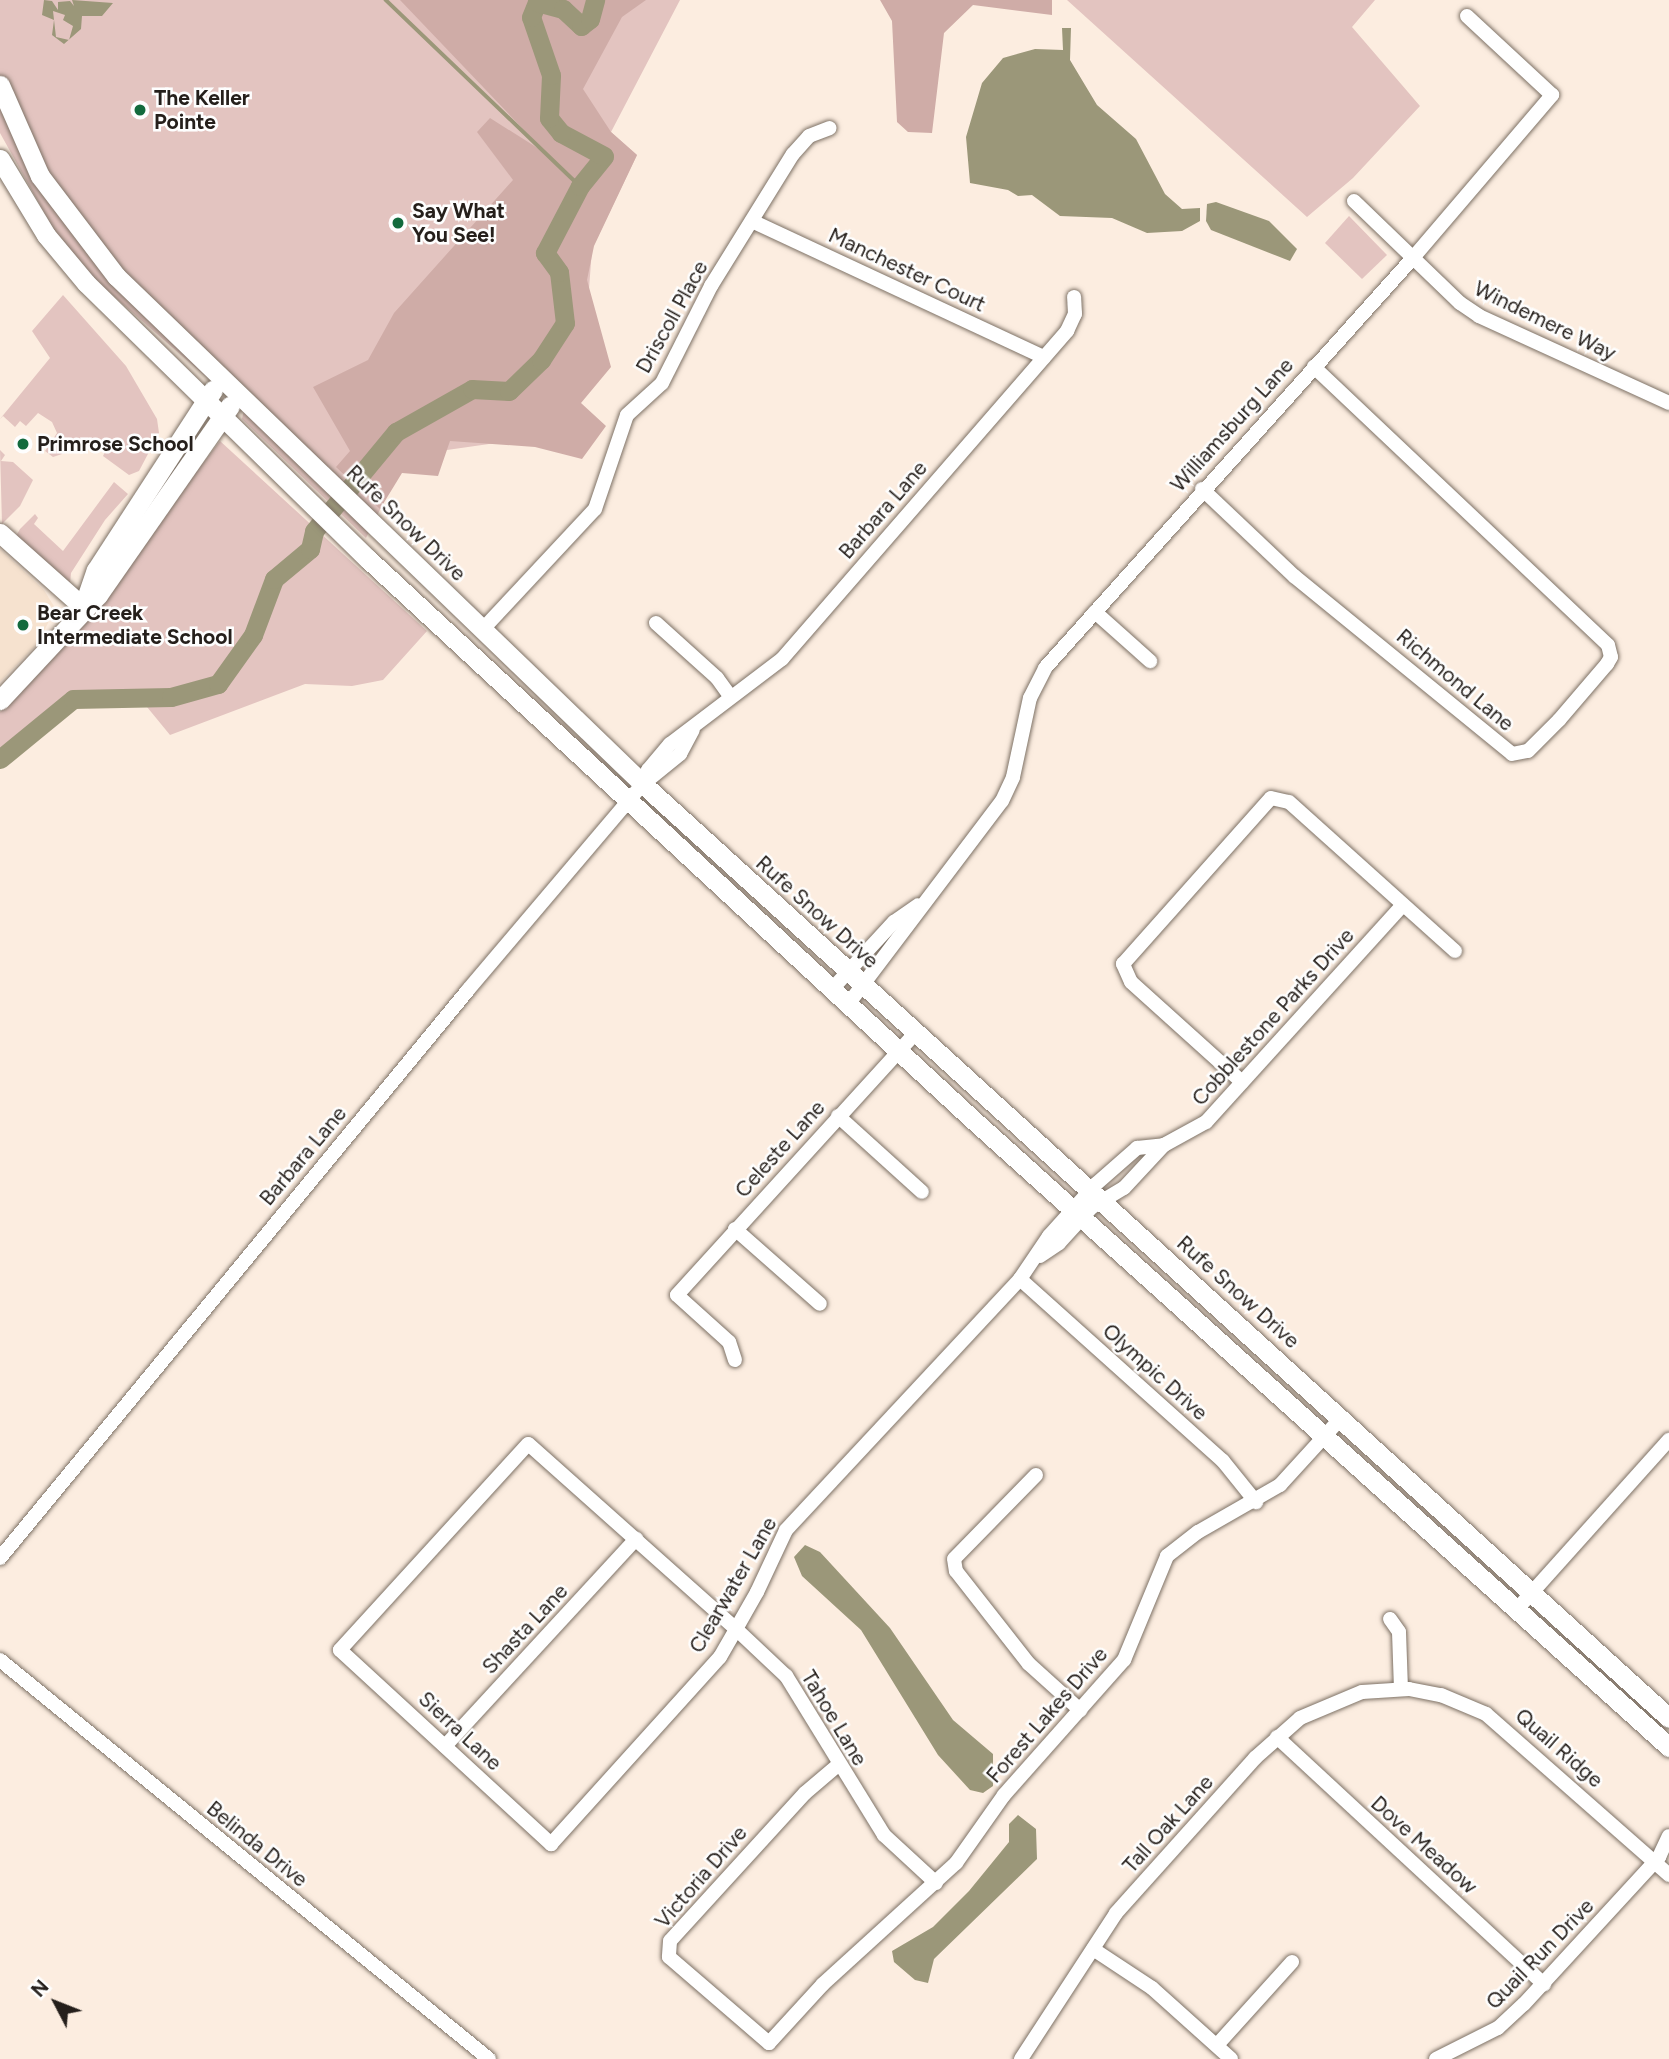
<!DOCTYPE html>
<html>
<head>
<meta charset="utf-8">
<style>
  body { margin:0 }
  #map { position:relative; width:1669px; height:2059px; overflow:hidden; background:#fcede0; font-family:Figtree,sans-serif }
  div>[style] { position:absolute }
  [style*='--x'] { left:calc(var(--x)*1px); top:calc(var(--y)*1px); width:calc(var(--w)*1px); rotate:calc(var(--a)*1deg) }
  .built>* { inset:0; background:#f6e2cf }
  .green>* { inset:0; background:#e3c4c0 }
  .forest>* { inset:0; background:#cfaca7 }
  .water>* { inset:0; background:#9b9779 }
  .stream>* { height:3.5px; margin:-1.75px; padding:0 1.75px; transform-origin:1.75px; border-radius:1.75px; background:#9b9779 }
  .river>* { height:19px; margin:-9.5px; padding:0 9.5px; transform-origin:9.5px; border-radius:9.5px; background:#9b9779 }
  .roads { filter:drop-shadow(0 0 2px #7d7165) drop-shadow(0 0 2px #7d7165) }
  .street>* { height:14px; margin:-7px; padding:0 7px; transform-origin:7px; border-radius:7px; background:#fff }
  .secondary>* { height:19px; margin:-9.5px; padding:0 9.5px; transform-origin:9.5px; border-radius:9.5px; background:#fff }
  .dots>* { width:19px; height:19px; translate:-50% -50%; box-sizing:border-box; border:4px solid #fefefe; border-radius:50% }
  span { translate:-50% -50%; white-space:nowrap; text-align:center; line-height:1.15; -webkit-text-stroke:5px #fefefe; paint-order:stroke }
  .poi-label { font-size:21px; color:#251f1b; font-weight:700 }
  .left { translate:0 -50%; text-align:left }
  .street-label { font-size:21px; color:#251f1b }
  .north { position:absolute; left:21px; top:1968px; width:70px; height:70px; -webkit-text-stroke:5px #fefefe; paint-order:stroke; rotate:312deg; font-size:19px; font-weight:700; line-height:28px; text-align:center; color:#251f1b }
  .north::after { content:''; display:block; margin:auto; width:24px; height:32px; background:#251f1b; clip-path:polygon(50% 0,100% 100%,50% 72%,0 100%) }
</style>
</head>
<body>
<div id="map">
  <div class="built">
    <div style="clip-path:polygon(0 549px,44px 590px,55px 608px,39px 642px,0 682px)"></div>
  </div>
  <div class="green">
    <div style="clip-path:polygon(0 0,680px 0,611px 132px,637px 155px,592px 249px,589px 289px,551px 435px,412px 455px,404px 461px,366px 538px,242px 419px,244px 410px,93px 278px,55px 232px,0 133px)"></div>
    <div style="clip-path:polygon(1067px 0,1375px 0,1352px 27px,1420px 106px,1353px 178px,1307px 217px)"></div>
    <div style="clip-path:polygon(1349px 216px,1387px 255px,1362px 279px,1325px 243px)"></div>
    <div style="clip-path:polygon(63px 295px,126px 366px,157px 419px,159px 433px,139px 471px,129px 475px,103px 456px,107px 448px,99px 443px,86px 442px,82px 451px,79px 439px,74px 440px,74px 450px,53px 457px,45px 451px,57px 433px,52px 422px,38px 413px,26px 426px,20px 421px,15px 427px,3px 416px,0 419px,50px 358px,32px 331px)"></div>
    <div style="clip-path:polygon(220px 441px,427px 631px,383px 680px,352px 686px,305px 684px,170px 735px,138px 696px,73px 699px,0 759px,0 712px,60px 649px)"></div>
    <div style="clip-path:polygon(0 450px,5px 455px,1px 461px,13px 462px,33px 480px,20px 506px,2px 524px)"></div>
    <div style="clip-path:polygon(114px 482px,128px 494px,105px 520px,71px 573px,70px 583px,64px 582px,16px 536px,20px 529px,35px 514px,38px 518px,34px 524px,63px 551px)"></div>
  </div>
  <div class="forest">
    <div style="clip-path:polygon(400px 0,646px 0,622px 17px,583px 89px,611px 132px,637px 155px,594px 246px,587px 280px,611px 367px,581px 403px,606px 426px,582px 459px,535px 447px,450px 441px,438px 476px,402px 473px,380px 509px,336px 467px,350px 451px,313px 387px,368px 360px,394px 313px,513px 180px,477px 132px,490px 118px,547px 154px)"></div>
    <div style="clip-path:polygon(880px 0,1052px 0,1052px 15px,973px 5px,944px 33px,932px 133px,908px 132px,897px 122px,892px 21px)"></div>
  </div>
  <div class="water">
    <div style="clip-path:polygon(evenodd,44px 0,52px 1px,58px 10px,58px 2px,70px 1px,74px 6px,72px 0,113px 3px,102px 16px,82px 16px,81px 29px,64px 44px,52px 35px,54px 20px,42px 15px,44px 0,53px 11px,65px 15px,63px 20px,73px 26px,69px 40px,56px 37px,53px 11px)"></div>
    <div style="clip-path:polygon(1062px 28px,1071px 28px,1070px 60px,1097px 105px,1136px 139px,1165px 194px,1182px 209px,1200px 208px,1200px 221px,1182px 231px,1147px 233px,1112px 218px,1060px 216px,1032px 195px,1018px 196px,1008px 190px,970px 183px,966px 137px,982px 83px,1003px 58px,1035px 49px,1063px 50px)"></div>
    <div style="clip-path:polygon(1216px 202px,1269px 221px,1297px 249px,1290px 261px,1211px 230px,1206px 221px,1207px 204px)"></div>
    <div style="clip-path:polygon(805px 1545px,820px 1552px,890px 1628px,953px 1720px,993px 1754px,993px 1786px,983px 1793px,970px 1790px,938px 1755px,861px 1630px,802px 1576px,794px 1557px)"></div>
    <div style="clip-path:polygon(1018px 1815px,1036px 1829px,1037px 1859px,934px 1959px,928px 1983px,915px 1980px,894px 1962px,892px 1951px,933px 1927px,969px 1891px,1009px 1842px,1009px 1824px)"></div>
  </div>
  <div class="stream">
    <div style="--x:386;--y:0;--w:269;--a:43.8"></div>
  </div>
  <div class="river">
    <div style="--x:0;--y:759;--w:94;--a:-39.4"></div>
    <div style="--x:73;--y:699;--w:98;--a:-1.2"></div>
    <div style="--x:171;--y:697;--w:49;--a:-15.5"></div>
    <div style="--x:218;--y:684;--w:60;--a:-54.5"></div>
    <div style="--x:253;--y:635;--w:60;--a:-69.4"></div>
    <div style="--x:274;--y:579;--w:47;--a:-39.8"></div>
    <div style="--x:310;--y:549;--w:18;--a:-77"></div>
    <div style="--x:314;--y:531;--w:129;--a:-50.4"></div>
    <div style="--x:396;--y:432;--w:87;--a:-29.5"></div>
    <div style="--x:472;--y:389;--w:37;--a:3"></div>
    <div style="--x:509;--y:391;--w:45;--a:-44.1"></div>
    <div style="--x:541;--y:360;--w:44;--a:-57"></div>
    <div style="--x:565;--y:323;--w:51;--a:-96.7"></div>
    <div style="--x:559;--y:272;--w:24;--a:-126"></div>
    <div style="--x:545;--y:253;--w:76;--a:-62.4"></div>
    <div style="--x:580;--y:186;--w:38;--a:-51"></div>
    <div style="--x:604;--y:156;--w:49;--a:-151.9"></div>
    <div style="--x:561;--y:133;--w:19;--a:-129"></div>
    <div style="--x:549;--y:118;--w:43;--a:-87.3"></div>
    <div style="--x:551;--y:75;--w:61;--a:-109"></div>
    <div style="--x:531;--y:17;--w:16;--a:-68"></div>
    <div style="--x:537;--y:2;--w:27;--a:15"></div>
    <div style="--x:563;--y:9;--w:25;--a:43"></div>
    <div style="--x:581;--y:26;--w:11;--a:-38"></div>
    <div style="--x:590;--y:19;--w:20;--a:-75"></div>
  </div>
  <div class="roads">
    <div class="street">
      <div style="--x:1354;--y:201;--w:147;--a:43.9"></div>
      <div style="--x:1460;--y:303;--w:23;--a:34"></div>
      <div style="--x:1479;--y:316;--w:209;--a:24.6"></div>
      <div style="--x:752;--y:221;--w:322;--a:25"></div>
      <div style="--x:1202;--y:489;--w:127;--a:43.4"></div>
      <div style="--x:1294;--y:576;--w:281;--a:39.2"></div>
      <div style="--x:1512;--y:754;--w:16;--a:-11"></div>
      <div style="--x:1528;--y:751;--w:44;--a:-45"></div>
      <div style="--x:1559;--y:720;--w:74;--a:-49.4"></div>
      <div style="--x:1607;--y:664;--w:8;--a:-60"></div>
      <div style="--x:1611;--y:657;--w:12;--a:-104"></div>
      <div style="--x:1608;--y:645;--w:405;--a:-136.6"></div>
      <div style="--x:1095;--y:612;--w:74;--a:41.7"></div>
      <div style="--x:656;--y:623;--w:82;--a:42"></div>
      <div style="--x:717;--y:678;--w:22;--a:54"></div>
      <div style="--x:483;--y:629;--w:164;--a:-47"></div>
      <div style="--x:595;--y:509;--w:99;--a:-71.2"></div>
      <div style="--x:627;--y:415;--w:47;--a:-42.4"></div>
      <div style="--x:662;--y:383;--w:109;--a:-63.2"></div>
      <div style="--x:711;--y:286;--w:155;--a:-58.2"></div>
      <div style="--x:793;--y:154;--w:24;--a:-48"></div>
      <div style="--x:809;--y:136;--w:22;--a:-21"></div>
      <div style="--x:643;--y:784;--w:15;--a:-70"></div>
      <div style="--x:648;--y:770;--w:34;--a:-50"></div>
      <div style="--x:670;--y:744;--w:141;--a:-37.2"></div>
      <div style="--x:782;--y:659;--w:435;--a:-49"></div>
      <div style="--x:1067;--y:331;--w:19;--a:-65"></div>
      <div style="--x:1075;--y:314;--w:17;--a:-93"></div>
      <div style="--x:833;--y:988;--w:90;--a:-47.3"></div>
      <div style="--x:894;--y:922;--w:29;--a:-35"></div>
      <div style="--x:849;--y:1003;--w:253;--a:-52.9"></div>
      <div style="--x:1002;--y:801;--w:26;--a:-65"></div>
      <div style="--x:1013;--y:777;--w:81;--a:-77.9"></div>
      <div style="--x:1030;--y:698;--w:34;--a:-63"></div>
      <div style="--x:1045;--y:668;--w:550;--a:-48.1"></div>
      <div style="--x:1412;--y:259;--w:216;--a:-49.5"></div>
      <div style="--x:1552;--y:95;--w:116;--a:-137.1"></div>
      <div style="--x:1242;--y:1082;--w:149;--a:-138"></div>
      <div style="--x:1131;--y:982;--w:20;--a:-114"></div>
      <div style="--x:1123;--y:964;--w:222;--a:-48.3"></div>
      <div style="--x:1271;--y:798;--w:18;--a:13"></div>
      <div style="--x:1289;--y:802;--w:223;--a:41.9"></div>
      <div style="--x:838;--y:1116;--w:113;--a:42.1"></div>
      <div style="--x:735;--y:1229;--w:113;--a:41.4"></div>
      <div style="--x:1040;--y:1256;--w:23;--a:-34"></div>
      <div style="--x:1059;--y:1243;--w:49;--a:-47.5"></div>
      <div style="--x:1092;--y:1207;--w:37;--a:-31"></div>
      <div style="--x:1124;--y:1188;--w:59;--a:-47.1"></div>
      <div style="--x:1164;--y:1145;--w:48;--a:-28.7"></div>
      <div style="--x:1206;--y:1122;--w:293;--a:-47.8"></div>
      <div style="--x:1020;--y:1279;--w:273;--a:41.9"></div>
      <div style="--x:1223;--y:1461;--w:53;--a:51.2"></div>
      <div style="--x:735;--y:1360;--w:19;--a:-108"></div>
      <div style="--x:729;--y:1342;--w:70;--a:-137.9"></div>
      <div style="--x:677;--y:1295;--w:355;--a:-47.7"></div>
      <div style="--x:1036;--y:1475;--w:117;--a:134.3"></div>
      <div style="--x:954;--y:1559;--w:12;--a:81"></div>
      <div style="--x:956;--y:1571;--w:118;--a:51.9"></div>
      <div style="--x:1029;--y:1664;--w:69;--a:42"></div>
      <div style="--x:0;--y:1558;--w:736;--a:-50.51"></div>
      <div style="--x:468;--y:990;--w:270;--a:-49.7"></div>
      <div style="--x:643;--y:784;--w:48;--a:-39"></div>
      <div style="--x:680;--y:754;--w:27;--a:-62"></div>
      <div style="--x:1518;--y:1608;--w:226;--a:-48.1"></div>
      <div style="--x:1390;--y:1619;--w:16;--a:55"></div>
      <div style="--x:1399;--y:1632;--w:57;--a:88"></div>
      <div style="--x:0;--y:1660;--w:631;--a:39.21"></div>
      <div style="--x:1277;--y:1737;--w:364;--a:42.8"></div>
      <div style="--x:445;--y:1746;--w:282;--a:-47.3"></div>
      <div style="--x:838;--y:1765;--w:43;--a:139.7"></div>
      <div style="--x:805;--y:1793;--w:200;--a:132.4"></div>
      <div style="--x:670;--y:1941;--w:16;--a:94"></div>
      <div style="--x:669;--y:1957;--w:132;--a:40.7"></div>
      <div style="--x:769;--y:2043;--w:80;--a:-47.5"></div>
      <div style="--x:823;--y:1984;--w:180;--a:-42.3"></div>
      <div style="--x:956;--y:1863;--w:83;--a:-54.8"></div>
      <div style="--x:1004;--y:1795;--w:181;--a:-48.4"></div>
      <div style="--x:1124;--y:1660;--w:113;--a:-67.5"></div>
      <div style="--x:1167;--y:1556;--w:39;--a:-38"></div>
      <div style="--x:1198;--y:1532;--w:95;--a:-29.8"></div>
      <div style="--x:1280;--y:1485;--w:92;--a:-47.6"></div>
      <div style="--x:936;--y:1883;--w:71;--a:-137.3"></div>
      <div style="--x:884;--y:1835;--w:187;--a:-121.6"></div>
      <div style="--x:786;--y:1676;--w:69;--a:-136.8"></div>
      <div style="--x:736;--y:1629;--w:278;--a:-138.3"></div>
      <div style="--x:528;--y:1444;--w:279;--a:132.4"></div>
      <div style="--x:340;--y:1650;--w:287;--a:42.6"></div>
      <div style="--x:551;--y:1844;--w:252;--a:-47.9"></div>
      <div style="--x:720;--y:1657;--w:32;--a:-60"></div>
      <div style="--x:736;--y:1629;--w:43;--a:-60.4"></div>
      <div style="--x:757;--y:1592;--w:68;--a:-64.9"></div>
      <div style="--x:786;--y:1530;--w:343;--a:-47"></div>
      <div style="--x:1020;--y:1279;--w:52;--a:-56"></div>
      <div style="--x:1049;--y:1236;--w:70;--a:-47.9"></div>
      <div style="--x:1096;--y:1184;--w:55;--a:-41.3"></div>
      <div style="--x:1137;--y:1148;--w:27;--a:-6"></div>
      <div style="--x:1093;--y:1949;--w:71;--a:33.5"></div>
      <div style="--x:1152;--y:1988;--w:106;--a:41.9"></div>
      <div style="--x:1217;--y:2045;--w:112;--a:-47.9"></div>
      <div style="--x:1021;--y:2059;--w:174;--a:-56.9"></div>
      <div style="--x:1116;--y:1913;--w:208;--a:-48.1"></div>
      <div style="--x:1255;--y:1758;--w:60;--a:-41.6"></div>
      <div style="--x:1300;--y:1718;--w:67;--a:-22.8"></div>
      <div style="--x:1362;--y:1692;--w:47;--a:-3.7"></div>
      <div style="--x:1409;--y:1689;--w:33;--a:11"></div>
      <div style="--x:1441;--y:1695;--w:49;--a:22.9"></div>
      <div style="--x:1486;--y:1714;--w:244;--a:41.3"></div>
      <div style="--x:1436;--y:2059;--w:69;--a:-26.6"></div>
      <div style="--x:1498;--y:2028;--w:35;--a:-43"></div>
      <div style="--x:1524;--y:2004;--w:200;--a:-47.4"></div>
      <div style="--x:1659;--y:1857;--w:23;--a:-65"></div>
    </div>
    <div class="secondary">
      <div style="--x:0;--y:85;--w:99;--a:66.3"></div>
      <div style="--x:40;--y:176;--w:126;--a:52.8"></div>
      <div style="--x:116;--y:276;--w:732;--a:43.95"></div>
      <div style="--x:643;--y:784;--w:1387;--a:42.31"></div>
      <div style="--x:0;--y:159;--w:89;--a:58.8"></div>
      <div style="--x:46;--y:235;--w:62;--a:50.2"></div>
      <div style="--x:86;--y:283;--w:395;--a:44.4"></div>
      <div style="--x:368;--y:559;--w:822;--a:42.83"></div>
      <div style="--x:971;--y:1118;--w:940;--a:42.02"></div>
      <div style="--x:0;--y:533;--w:111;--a:41.7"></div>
      <div style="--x:83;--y:607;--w:39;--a:-71"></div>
      <div style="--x:96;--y:570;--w:215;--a:-57"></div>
      <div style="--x:0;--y:700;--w:144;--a:-47"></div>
      <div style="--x:98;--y:595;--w:231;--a:-55.1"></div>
    </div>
  </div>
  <div class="dots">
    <div style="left:140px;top:110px;background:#136a3d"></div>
    <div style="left:398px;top:223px;background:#136a3d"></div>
    <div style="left:23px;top:444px;background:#136a3d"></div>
    <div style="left:23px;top:625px;background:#136a3d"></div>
  </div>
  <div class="poi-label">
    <span class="left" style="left:154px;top:110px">The Keller<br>Pointe</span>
    <span class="left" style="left:412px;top:223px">Say What<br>You See!</span>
    <span class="left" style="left:37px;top:444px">Primrose School</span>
    <span class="left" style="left:37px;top:625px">Bear Creek<br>Intermediate School</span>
  </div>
  <div class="street-label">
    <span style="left:907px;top:270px;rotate:25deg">Manchester Court</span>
    <span style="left:672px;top:317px;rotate:-61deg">Driscoll Place</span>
    <span style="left:1545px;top:321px;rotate:26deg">Windemere Way</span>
    <span style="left:1232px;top:425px;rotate:-48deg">Williamsburg Lane</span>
    <span style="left:883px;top:510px;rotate:-49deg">Barbara Lane</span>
    <span style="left:406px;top:523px;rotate:44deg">Rufe Snow Drive</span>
    <span style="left:1455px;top:680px;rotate:40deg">Richmond Lane</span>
    <span style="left:817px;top:912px;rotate:42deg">Rufe Snow Drive</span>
    <span style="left:1273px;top:1017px;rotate:-48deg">Cobblestone Parks Drive</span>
    <span style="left:780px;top:1149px;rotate:-48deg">Celeste Lane</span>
    <span style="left:303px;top:1156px;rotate:-50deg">Barbara Lane</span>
    <span style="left:1238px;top:1292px;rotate:42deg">Rufe Snow Drive</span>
    <span style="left:1155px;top:1372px;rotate:42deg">Olympic Drive</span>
    <span style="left:733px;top:1585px;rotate:-60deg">Clearwater Lane</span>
    <span style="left:525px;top:1629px;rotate:-47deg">Shasta Lane</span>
    <span style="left:1047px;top:1715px;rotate:-49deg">Forest Lakes Drive</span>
    <span style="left:834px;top:1718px;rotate:59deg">Tahoe Lane</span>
    <span style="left:460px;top:1731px;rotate:43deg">Sierra Lane</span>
    <span style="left:1559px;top:1748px;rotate:41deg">Quail Ridge</span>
    <span style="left:1168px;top:1824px;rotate:-48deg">Tall Oak Lane</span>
    <span style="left:257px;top:1844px;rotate:39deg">Belinda Drive</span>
    <span style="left:1424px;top:1845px;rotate:42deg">Dove Meadow</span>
    <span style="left:701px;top:1877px;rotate:-49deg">Victoria Drive</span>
    <span style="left:1540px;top:1954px;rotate:-46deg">Quail Run Drive</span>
  </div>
  <div class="north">N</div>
</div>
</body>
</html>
